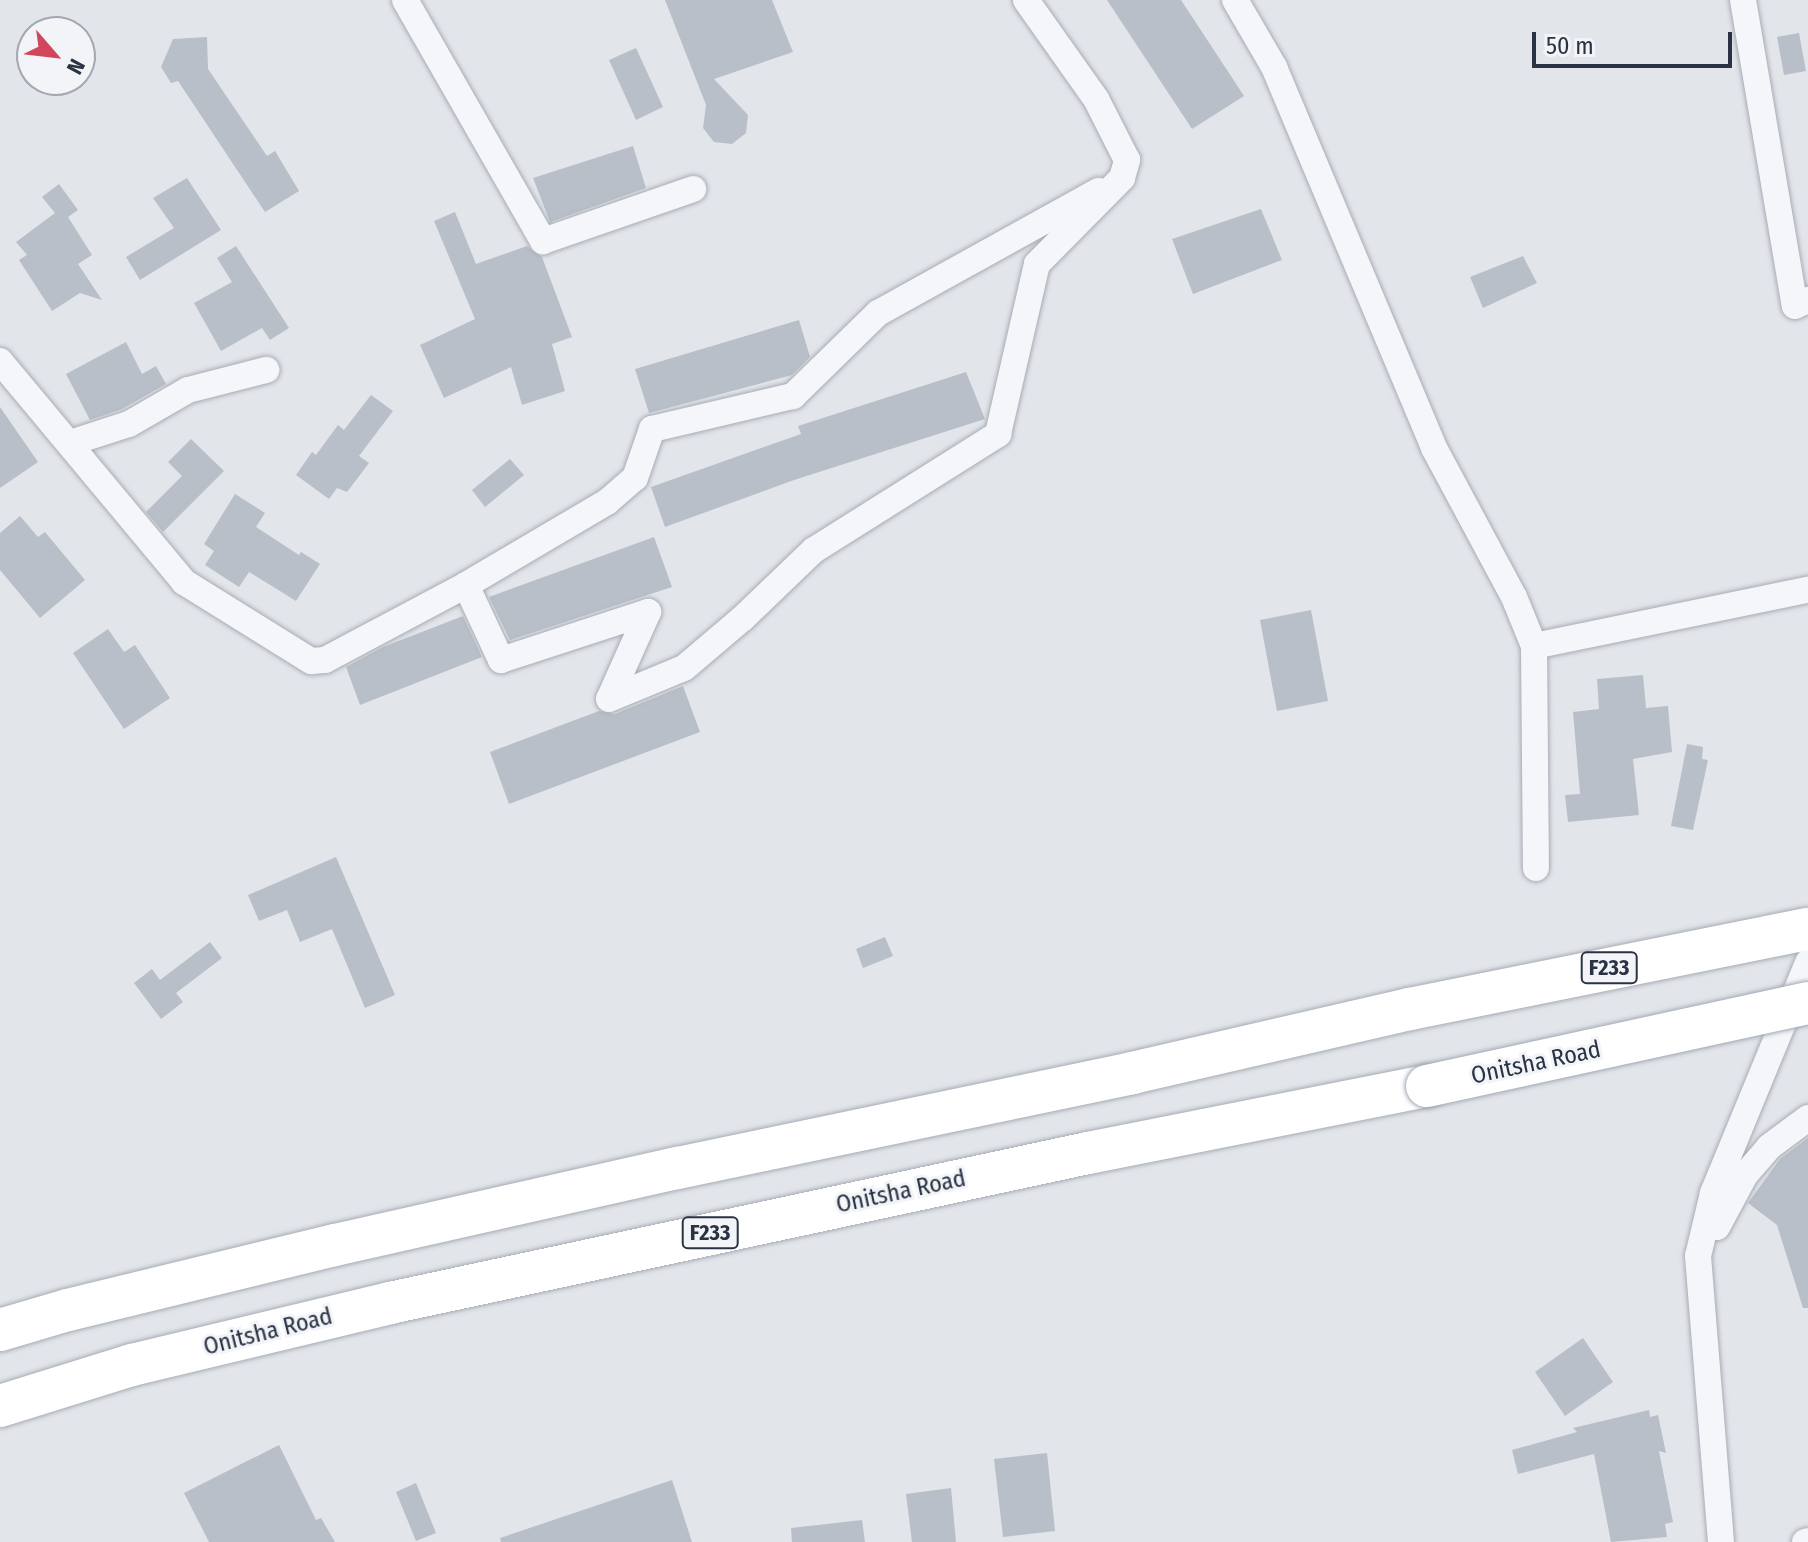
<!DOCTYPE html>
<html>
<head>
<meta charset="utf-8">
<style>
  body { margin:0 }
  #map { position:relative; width:1808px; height:1542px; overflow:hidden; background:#e2e5ea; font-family:"Fira Sans Condensed",sans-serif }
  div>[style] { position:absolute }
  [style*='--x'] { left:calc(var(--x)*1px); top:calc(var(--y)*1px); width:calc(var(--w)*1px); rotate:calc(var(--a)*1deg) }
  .building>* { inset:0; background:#b9bfc8 }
  .roads { filter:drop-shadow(0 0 2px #a7acb5) drop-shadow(0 0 2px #a7acb5) }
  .street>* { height:26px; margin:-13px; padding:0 13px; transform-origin:13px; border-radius:13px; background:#f5f6f9 }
  .primary>* { height:42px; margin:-21px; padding:0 21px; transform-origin:21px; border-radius:21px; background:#fff }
  .bridges { filter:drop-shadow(0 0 2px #a1aab6) drop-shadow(0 0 2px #a1aab6) }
  .primary-bridge>* { height:42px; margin:-21px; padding:0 21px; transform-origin:21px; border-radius:21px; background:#fff }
  span { translate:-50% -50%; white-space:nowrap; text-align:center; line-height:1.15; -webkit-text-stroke:6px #f2f4f8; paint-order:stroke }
  .shield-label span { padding:2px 6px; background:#f2f4f8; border:2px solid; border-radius:6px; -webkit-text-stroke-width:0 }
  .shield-label { font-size:22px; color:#293343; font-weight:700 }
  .street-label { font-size:24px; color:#293343 }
  .north { position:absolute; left:16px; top:16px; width:80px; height:80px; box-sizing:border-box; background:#f2f4f8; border:2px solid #a2a7b0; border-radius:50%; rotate:118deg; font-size:22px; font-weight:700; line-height:32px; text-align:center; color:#293343 }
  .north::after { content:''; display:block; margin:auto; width:28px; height:36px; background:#d1465d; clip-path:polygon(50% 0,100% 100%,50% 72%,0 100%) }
  .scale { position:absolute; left:1532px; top:32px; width:200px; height:36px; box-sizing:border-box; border:4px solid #293343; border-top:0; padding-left:10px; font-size:24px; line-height:28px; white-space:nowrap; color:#293343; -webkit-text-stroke:6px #f2f4f8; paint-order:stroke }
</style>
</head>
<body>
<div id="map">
  <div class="building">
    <div style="clip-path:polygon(665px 0,772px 0,793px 52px,714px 79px,748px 115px,746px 133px,732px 144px,714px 142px,703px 128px,706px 105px)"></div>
    <div style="clip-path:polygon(1107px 0,1181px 0,1244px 96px,1192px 129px)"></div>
    <div style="clip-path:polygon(1799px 33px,1806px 71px,1784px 75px,1777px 37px)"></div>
    <div style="clip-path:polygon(207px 37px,208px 69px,267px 156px,275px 151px,299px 191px,265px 212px,178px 81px,171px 83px,161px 67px,173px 39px)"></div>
    <div style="clip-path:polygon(636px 48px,663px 107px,636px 120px,609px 60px)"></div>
    <div style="clip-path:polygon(633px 146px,646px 188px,550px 222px,533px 178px)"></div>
    <div style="clip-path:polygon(187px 178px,221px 230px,140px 280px,126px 257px,174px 228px,153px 198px)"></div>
    <div style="clip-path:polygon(59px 184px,78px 210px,68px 217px,92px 255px,78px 264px,102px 300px,80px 293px,52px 311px,19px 260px,27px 255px,16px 242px,55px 213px,42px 197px)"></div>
    <div style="clip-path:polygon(1261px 209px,1282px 260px,1193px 294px,1172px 239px)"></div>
    <div style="clip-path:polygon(455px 212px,476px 264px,527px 246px,542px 257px,572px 337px,552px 344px,565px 391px,522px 405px,511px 367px,444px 398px,420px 345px,475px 319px,434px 221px)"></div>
    <div style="clip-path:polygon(236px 246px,289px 328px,270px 340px,262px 328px,221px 351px,194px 303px,232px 282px,217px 258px)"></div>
    <div style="clip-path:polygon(1523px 256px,1537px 283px,1483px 308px,1470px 277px)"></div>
    <div style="clip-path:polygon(799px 320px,810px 357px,792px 375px,649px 413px,635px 369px)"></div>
    <div style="clip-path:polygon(126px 342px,142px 374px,156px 366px,166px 384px,122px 409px,90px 420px,66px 374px)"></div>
    <div style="clip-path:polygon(966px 372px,985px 419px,794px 480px,665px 527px,651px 487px,801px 434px,798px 426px)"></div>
    <div style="clip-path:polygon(371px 395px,393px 411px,359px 456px,369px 463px,347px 492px,337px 488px,329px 499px,296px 475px,312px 452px,316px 455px,338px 425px,344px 430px)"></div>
    <div style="clip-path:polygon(0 407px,38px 462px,0 488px)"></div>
    <div style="clip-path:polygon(191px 439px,224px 471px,163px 532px,146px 512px,182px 476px,168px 462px)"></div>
    <div style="clip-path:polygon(510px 459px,524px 475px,485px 507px,472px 490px)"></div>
    <div style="clip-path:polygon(235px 494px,265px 513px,256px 527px,299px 555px,301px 552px,320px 564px,296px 601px,249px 572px,239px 587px,205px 565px,214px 551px,204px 544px)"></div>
    <div style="clip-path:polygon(20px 516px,38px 537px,45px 532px,85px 580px,40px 618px,0 570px,0 533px)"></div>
    <div style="clip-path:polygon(654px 537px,672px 587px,510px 640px,489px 597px)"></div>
    <div style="clip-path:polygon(1311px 610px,1328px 701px,1277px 711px,1260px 620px)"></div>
    <div style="clip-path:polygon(463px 616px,482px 657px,360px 705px,346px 667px,383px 647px)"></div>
    <div style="clip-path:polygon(108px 629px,124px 652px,135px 645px,170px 698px,124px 729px,73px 653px)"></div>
    <div style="clip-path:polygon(1643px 675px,1646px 708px,1668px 706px,1672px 752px,1633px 759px,1639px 815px,1568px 822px,1565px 795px,1580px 794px,1573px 712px,1599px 709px,1597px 679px)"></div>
    <div style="clip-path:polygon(683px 686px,700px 732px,509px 804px,490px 752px,599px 711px,615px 714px)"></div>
    <div style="clip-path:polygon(1687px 744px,1703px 747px,1702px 759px,1708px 760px,1693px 830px,1671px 826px)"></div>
    <div style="clip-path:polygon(336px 857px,395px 995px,365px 1008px,332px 929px,300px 942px,287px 910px,259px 921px,248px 895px)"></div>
    <div style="clip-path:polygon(885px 937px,893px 956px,863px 968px,856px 949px)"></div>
    <div style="clip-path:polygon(210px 942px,222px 958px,176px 993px,183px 1002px,161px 1019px,134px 983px,152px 969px,160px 980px)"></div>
    <div style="clip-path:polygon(1808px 1138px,1808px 1308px,1803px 1308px,1777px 1225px,1748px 1203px,1780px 1159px)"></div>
    <div style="clip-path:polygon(1583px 1338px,1613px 1382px,1565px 1416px,1535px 1372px)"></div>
    <div style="clip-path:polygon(1649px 1410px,1650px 1417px,1658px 1415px,1666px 1453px,1659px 1451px,1673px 1522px,1665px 1524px,1667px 1537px,1611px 1542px,1594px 1454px,1518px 1474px,1512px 1450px,1577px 1432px,1573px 1428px)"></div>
    <div style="clip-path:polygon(279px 1445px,316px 1520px,321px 1518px,335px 1542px,209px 1542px,184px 1493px)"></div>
    <div style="clip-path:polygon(1047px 1453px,1055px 1531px,1003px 1537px,994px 1459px)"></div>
    <div style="clip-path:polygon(672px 1480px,692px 1542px,501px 1542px,500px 1538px)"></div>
    <div style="clip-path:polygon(416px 1483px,436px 1533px,416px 1541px,396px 1492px)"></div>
    <div style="clip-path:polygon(951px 1488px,956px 1542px,912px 1542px,906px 1494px)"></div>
    <div style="clip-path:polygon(862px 1520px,865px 1542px,792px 1542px,791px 1528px)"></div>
  </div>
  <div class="roads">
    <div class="street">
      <div style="--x:405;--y:0;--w:278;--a:60.2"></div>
      <div style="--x:543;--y:241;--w:159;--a:-19.1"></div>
      <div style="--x:1235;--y:0;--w:78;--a:59.8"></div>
      <div style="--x:1274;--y:67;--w:413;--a:67.2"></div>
      <div style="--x:1434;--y:448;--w:169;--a:61.8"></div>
      <div style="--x:1514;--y:597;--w:53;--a:67.8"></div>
      <div style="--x:1534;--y:646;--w:222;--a:89.5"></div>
      <div style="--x:1743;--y:0;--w:310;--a:80.4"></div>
      <div style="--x:1795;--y:306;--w:14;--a:-25"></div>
      <div style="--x:0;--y:361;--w:288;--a:50.2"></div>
      <div style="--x:184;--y:582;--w:150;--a:31.9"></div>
      <div style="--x:311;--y:661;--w:14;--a:-4"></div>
      <div style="--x:325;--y:660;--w:160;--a:-28"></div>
      <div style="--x:466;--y:585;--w:83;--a:65"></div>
      <div style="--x:501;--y:660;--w:155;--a:-18.1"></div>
      <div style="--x:648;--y:612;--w:95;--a:114.1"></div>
      <div style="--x:609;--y:699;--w:81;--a:-22.5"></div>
      <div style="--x:684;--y:668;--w:77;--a:-40.3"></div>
      <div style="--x:743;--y:618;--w:98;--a:-43.8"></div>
      <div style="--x:814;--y:550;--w:218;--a:-32.2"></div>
      <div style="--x:998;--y:434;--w:174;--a:-77.1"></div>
      <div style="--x:1037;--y:264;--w:121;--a:-45.3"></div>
      <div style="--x:1122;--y:178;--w:19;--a:-74"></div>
      <div style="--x:1127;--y:160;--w:68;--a:-116.9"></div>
      <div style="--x:1096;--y:99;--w:121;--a:-125.3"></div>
      <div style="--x:70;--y:443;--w:62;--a:-17.9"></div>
      <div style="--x:129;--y:424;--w:68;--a:-30"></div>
      <div style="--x:188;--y:390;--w:81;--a:-14.4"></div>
      <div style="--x:466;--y:585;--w:164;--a:-30.5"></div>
      <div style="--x:607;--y:502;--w:37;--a:-41"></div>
      <div style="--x:635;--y:478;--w:52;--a:-70.9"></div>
      <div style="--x:652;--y:429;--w:145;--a:-13.2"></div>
      <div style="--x:793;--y:396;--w:119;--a:-44.3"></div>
      <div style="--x:878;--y:313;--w:252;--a:-29"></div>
      <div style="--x:1534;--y:646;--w:280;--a:-11.6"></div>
      <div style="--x:1717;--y:1227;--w:59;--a:-61.7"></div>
      <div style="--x:1745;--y:1175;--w:37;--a:-49"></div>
      <div style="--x:1769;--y:1147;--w:49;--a:-36.6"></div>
      <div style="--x:1721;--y:1542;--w:287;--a:-94.6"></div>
      <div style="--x:1698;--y:1256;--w:65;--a:-76.6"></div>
      <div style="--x:1713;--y:1193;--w:250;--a:-67.6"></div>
      <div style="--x:1805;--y:1542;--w:3;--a:-18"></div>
    </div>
    <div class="primary">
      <div style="--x:0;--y:1330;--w:71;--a:-16.4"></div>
      <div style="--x:68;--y:1310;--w:275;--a:-13.7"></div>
      <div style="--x:335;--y:1245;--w:352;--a:-12.7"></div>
      <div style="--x:678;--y:1168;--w:464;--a:-11.8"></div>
      <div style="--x:1132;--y:1073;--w:285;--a:-13"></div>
      <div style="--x:1410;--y:1009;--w:406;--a:-11.4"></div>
      <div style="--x:0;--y:1406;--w:138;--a:-17.3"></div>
      <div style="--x:132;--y:1365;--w:265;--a:-13.5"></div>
      <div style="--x:390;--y:1303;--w:714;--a:-12.13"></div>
      <div style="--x:1088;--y:1153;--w:346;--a:-11.2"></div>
    </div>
  </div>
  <div class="bridges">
    <div class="primary-bridge">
      <div style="--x:1427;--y:1086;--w:390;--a:-12.3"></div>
    </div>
  </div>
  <div class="shield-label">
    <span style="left:1609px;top:968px">F233</span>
    <span style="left:710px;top:1233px">F233</span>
  </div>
  <div class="street-label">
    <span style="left:1536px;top:1063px;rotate:-12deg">Onitsha Road</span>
    <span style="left:901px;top:1192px;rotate:-12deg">Onitsha Road</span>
    <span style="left:268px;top:1332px;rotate:-14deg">Onitsha Road</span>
  </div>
  <div class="north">N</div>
  <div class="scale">50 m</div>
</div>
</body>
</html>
